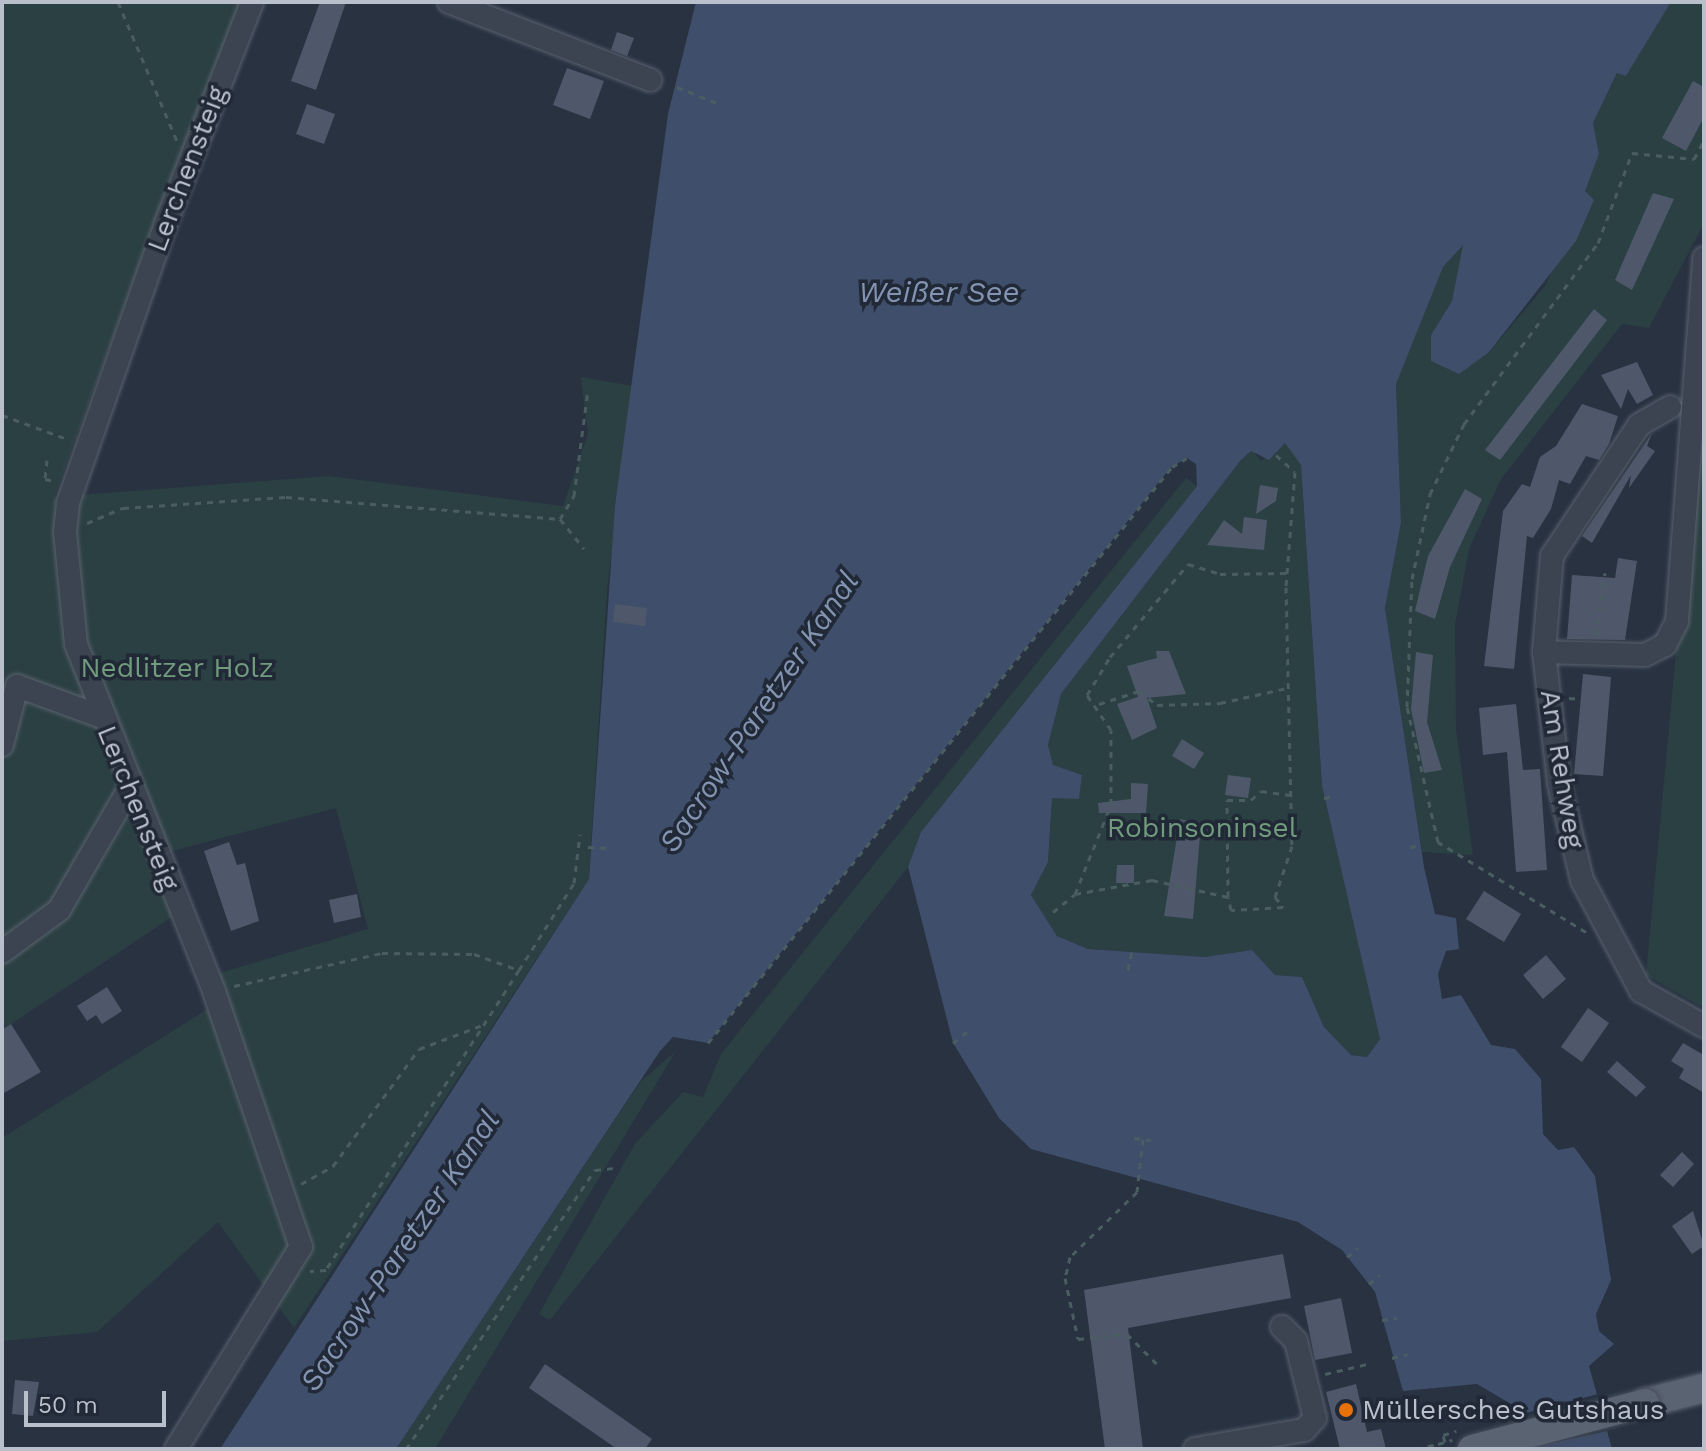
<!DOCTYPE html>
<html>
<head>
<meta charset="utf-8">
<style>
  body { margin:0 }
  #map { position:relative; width:1706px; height:1451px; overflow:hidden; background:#283241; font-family:"Work Sans",sans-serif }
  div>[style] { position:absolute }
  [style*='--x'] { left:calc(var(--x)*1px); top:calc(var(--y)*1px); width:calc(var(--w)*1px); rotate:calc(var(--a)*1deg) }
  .green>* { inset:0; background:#2b4043 }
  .water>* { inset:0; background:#3f4e6a }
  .pier>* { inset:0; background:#283241 }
  .building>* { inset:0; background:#4e586a }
  .path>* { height:3px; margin-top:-1.5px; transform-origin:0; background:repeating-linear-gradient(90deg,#4a5d61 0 6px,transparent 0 12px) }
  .roads { filter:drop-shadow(0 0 2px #5a626e) drop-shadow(0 0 2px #5a626e) }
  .minor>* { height:22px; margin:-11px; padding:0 11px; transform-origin:11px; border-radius:11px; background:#3c4451 }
  .major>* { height:28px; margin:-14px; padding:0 14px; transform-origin:14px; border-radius:14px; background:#5a6371 }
  .path-bridge>* { height:3px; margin-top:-1.5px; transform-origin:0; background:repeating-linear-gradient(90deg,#4a5d61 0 6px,transparent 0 12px) }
  .bridges { filter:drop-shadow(0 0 2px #464d5a) drop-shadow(0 0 2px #464d5a) }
  .major-bridge>* { height:28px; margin:-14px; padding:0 14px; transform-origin:14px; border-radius:14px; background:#5a6371 }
  .dots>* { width:22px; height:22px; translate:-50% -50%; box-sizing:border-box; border:4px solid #212937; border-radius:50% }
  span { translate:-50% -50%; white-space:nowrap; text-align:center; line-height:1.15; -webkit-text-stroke:7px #212937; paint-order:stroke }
  .street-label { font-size:28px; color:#b9bfcb }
  .park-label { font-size:28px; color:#719b7d }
  .poi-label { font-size:28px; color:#b9bfcb }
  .left { translate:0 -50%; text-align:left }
  .water-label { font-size:30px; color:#8294b1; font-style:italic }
  .frame { position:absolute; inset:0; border:4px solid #b9bfcb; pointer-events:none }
  .scale { position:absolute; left:24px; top:1391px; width:142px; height:36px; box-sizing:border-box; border:4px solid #b9bfcb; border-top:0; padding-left:10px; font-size:24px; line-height:28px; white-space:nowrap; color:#b9bfcb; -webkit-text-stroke:6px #212937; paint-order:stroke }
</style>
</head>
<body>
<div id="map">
  <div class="green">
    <div style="clip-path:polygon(2px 2px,248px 2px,156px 219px,54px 497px,329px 476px,563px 506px,588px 434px,581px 377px,633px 386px,607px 590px,589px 879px,294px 1328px,218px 1222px,97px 1332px,2px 1341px,2px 1138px,211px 1007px,213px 975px,368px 929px,336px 808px,172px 851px,181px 911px,2px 1030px)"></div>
    <div style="clip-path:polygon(1671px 2px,1704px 2px,1704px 223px,1649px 328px,1622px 324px,1501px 479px,1469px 549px,1455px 625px,1456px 729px,1473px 855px,1422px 852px,1385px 608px,1401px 523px,1396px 384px,1404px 353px,1443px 267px,1462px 245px,1466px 255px,1452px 301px,1431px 335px,1431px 361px,1489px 352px,1546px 285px,1599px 154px,1593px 123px,1618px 72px,1626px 76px)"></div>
    <div style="clip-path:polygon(1704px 365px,1704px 1008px,1646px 975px,1676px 652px,1689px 587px)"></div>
    <div style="clip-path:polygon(1286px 443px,1301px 465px,1322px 786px,1380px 1039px,1367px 1057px,1351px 1055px,1324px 1027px,1302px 977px,1275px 975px,1252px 950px,1205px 957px,1088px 949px,1057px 936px,1031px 895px,1048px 862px,1052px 797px,1079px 798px,1082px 775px,1053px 766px,1048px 745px,1061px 694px,1241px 460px,1252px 450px,1261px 461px)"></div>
    <div style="clip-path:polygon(1186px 478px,1197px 486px,921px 832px,908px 867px,550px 1320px,539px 1314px,635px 1144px,683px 1092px,703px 1097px,721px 1054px)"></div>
    <div style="clip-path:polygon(676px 1051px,435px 1449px,396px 1449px,640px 1082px)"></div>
  </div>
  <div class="water">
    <div style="clip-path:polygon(evenodd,696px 2px,1671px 2px,1626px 76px,1617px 73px,1593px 123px,1599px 154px,1585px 191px,1594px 200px,1576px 241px,1489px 352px,1459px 374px,1431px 361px,1431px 335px,1452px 301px,1463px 245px,1443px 267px,1396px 384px,1401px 523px,1385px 608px,1424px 867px,1435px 914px,1456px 918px,1459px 949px,1446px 951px,1438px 974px,1442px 999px,1461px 995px,1491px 1045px,1515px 1049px,1541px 1079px,1543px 1134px,1558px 1150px,1574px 1147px,1595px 1176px,1611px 1280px,1596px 1314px,1599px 1331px,1614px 1344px,1589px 1366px,1612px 1449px,1527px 1449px,1516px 1407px,1477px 1384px,1403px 1391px,1375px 1292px,1342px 1250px,1298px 1222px,1031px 1149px,999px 1118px,953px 1043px,908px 867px,921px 832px,1197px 486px,1196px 464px,1187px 458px,1171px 467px,708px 1043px,673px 1037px,660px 1051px,396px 1449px,220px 1449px,589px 879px,615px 506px,668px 114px,696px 2px,1285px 443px,1301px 465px,1322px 786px,1380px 1039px,1367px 1057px,1351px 1055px,1324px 1027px,1302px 977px,1275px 975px,1252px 950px,1205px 957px,1088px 949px,1057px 936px,1031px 895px,1048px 862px,1052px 798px,1079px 799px,1082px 775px,1053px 765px,1048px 745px,1061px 694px,1241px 460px,1251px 451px,1269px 460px,1285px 443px)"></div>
  </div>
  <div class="pier">
    <div style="clip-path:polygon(1602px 1393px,1612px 1430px,1523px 1449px,1515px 1416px)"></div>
  </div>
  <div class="building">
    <div style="clip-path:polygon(320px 2px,346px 2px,316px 90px,291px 81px)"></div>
    <div style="clip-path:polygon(617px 32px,634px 38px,627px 56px,611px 50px)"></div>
    <div style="clip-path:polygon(567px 68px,604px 81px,590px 119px,553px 105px)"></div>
    <div style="clip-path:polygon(1693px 81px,1704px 87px,1704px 117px,1686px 151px,1662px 138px)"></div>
    <div style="clip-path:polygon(307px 104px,335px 114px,324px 144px,296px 134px)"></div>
    <div style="clip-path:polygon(1653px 193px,1674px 199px,1632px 290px,1615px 280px)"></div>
    <div style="clip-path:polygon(1594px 309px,1607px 320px,1500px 460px,1485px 450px)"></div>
    <div style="clip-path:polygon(1637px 362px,1653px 395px,1637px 404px,1628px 389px,1621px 409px,1601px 375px)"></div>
    <div style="clip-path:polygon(1582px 404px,1618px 416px,1609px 444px,1599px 460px,1586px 456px,1570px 484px,1559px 480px,1551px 509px,1533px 538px,1527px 536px,1514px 669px,1484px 666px,1503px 511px,1522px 484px,1530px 487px,1540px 457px,1556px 446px)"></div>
    <div style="clip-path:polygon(1652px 433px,1647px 446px,1655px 451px,1629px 488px,1631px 475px,1592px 543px,1582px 536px)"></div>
    <div style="clip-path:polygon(1260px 485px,1278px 488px,1276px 501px,1256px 514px)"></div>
    <div style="clip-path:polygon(1465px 489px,1482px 499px,1450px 567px,1435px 619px,1415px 611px,1428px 556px)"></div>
    <div style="clip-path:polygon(1244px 517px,1267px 520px,1264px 550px,1207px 545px,1224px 520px,1242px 534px)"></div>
    <div style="clip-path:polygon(1618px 558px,1637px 561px,1625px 640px,1567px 639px,1572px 575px,1615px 578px)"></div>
    <div style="clip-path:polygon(615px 604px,647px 608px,645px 626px,613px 622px)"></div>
    <div style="clip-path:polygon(1156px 651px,1169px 651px,1186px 694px,1147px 698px,1157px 728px,1132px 740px,1117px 704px,1138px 697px,1127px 666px,1157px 658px)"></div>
    <div style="clip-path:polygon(1416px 652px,1433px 655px,1427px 722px,1442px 770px,1424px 773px,1411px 709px)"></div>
    <div style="clip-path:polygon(1583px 674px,1611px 677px,1603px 776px,1574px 774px)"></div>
    <div style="clip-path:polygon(1516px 704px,1523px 770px,1540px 769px,1547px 870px,1516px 872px,1507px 752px,1483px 755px,1479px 708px)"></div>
    <div style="clip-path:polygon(1182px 739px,1204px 753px,1194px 769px,1172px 756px)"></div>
    <div style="clip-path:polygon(1228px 775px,1251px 778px,1248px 798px,1225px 795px)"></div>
    <div style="clip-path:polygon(1131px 783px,1148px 784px,1146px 813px,1099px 813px,1098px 803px,1131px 799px)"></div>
    <div style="clip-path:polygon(1180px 819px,1201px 823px,1193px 919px,1164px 916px)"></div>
    <div style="clip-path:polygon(229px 842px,237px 865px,245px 863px,259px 921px,231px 931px,204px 851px)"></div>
    <div style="clip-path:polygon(1117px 865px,1134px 865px,1134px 883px,1116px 883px)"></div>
    <div style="clip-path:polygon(1484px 891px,1521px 914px,1504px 942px,1466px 919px)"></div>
    <div style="clip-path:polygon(357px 894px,361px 917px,334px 923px,329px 900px)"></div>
    <div style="clip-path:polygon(1546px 955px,1566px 979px,1543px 999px,1523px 975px)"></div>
    <div style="clip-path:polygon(107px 987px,122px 1011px,102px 1024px,96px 1015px,87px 1021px,77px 1006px)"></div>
    <div style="clip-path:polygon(1588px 1008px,1609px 1023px,1582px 1062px,1561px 1047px)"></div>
    <div style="clip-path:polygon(11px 1024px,41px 1072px,2px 1094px,2px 1030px)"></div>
    <div style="clip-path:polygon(1683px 1043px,1704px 1055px,1704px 1093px,1679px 1078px,1684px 1069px,1671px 1061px)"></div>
    <div style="clip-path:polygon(1617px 1061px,1646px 1087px,1636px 1097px,1607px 1072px)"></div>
    <div style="clip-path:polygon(1682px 1152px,1694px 1164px,1673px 1187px,1660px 1175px)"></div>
    <div style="clip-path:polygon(1693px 1211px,1704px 1246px,1692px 1254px,1672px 1226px)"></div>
    <div style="clip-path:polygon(1283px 1254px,1291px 1298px,1128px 1328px,1143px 1449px,1105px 1449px,1084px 1290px)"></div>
    <div style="clip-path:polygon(1341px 1298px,1352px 1353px,1315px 1360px,1304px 1306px)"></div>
    <div style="clip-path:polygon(545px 1364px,652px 1439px,645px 1449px,617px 1449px,529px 1388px)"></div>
    <div style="clip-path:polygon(15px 1380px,39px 1382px,33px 1416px,12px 1414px)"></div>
    <div style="clip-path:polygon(1356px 1384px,1367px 1432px,1381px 1429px,1386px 1449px,1340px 1449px,1326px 1392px)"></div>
  </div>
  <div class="path">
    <div style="--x:118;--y:2;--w:151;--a:67"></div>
    <div style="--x:677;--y:87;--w:45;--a:22"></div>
    <div style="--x:2;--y:415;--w:72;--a:20.2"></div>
    <div style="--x:1276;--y:455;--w:25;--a:42"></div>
    <div style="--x:1295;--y:472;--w:115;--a:94.5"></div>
    <div style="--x:1286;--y:587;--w:259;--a:88.7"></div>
    <div style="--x:1292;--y:846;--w:54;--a:108.4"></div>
    <div style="--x:1275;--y:897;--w:13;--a:51"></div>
    <div style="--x:1283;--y:907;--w:52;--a:176.7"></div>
    <div style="--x:1231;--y:910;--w:13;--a:-103"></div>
    <div style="--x:1228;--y:897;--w:78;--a:-167.4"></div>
    <div style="--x:1152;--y:880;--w:78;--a:169.7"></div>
    <div style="--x:1075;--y:894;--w:96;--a:-68"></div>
    <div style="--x:1111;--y:805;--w:75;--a:-90"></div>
    <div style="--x:1111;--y:730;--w:42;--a:-124.4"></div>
    <div style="--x:1087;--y:695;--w:44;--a:-58.8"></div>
    <div style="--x:1110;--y:657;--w:121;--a:-50"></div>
    <div style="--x:1188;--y:564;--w:34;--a:17"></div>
    <div style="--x:1220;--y:574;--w:67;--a:-0.9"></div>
    <div style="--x:47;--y:460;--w:19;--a:96"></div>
    <div style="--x:45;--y:479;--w:10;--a:11"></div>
    <div style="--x:560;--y:519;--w:38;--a:51"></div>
    <div style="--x:87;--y:523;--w:39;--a:-23"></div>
    <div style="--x:123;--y:508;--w:163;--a:-3.9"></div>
    <div style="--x:286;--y:497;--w:275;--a:4.6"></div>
    <div style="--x:560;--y:519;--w:27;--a:-59"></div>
    <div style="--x:574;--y:496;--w:108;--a:-82.5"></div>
    <div style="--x:1596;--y:635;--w:63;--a:-81.7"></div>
    <div style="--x:1569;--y:698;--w:12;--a:5"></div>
    <div style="--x:1099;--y:704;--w:42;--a:-18"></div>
    <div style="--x:1139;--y:691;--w:23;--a:38"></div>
    <div style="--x:1157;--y:705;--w:63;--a:-1.8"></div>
    <div style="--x:1220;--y:703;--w:69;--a:-12.6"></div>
    <div style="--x:1324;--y:798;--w:10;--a:-11"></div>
    <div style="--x:588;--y:847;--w:19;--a:3"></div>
    <div style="--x:1410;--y:847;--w:11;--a:-10"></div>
    <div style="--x:1228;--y:897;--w:97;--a:-90.6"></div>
    <div style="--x:1227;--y:800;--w:24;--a:0"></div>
    <div style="--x:1251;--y:800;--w:13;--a:-42"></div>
    <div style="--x:1261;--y:791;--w:29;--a:8"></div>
    <div style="--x:1053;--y:912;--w:28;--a:-39"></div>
    <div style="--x:1586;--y:932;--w:173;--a:-148.7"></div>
    <div style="--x:1438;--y:842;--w:139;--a:-102.9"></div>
    <div style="--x:1407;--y:707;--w:128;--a:-87.8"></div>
    <div style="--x:1412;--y:579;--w:87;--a:-78"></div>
    <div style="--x:1430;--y:494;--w:78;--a:-64.1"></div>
    <div style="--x:1464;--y:424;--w:225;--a:-53.5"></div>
    <div style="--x:1598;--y:243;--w:96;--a:-69.3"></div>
    <div style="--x:1632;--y:153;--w:62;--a:5.5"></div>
    <div style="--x:1694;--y:159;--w:21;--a:-62"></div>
    <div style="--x:519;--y:970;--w:103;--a:-57.7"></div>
    <div style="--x:574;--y:883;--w:49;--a:-83"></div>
    <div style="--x:1128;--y:970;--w:19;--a:-78"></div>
    <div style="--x:234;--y:986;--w:152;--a:-12.6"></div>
    <div style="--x:382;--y:953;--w:92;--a:0.6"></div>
    <div style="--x:474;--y:954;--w:48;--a:19.6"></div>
    <div style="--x:519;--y:970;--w:357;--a:122.8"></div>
    <div style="--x:326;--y:1270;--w:16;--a:176"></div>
    <div style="--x:708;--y:1043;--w:740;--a:-51.15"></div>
    <div style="--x:1172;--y:467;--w:17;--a:-31"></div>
    <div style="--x:953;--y:1043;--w:22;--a:-39"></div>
    <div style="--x:1134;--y:1138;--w:17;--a:7"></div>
    <div style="--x:1143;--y:1139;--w:53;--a:96.5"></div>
    <div style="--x:1137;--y:1192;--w:93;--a:135.9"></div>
    <div style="--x:1070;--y:1257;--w:22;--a:103"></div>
    <div style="--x:1065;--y:1278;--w:62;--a:78"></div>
    <div style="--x:1078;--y:1339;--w:49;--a:-5.8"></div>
    <div style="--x:1127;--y:1334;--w:45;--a:45"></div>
    <div style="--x:301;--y:1184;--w:37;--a:-29"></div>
    <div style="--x:333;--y:1166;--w:145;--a:-53.7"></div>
    <div style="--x:419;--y:1049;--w:71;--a:-20.7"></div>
    <div style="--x:1347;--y:1257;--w:14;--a:-39"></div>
    <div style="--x:1369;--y:1284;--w:14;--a:-39"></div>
    <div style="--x:1382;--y:1320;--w:15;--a:-8"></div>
    <div style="--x:1392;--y:1358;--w:16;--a:-14"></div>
    <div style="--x:1325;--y:1374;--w:47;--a:-13.4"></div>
    <div style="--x:1445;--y:1442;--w:7;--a:-106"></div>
    <div style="--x:1443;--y:1435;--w:14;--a:-17"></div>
    <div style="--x:406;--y:1449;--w:337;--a:-55.9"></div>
    <div style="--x:595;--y:1170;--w:18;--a:-6"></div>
    <div style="--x:1416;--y:1449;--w:23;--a:-13"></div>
  </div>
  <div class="roads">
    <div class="minor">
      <div style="--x:449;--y:2;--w:216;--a:21.2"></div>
      <div style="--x:1670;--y:407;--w:36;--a:150"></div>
      <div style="--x:1639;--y:425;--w:157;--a:123.6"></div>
      <div style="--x:1552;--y:556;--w:96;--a:94.8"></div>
      <div style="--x:1544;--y:652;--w:133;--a:83.5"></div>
      <div style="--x:1559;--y:784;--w:99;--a:76.5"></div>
      <div style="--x:1582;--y:880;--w:126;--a:62"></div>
      <div style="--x:1641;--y:991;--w:72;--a:29.1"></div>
      <div style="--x:1544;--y:652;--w:101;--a:1.7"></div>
      <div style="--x:1645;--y:655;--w:22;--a:-27"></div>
      <div style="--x:1665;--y:645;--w:27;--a:-63"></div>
      <div style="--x:1677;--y:621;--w:364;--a:-85.7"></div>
      <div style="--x:2;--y:745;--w:61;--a:-75.7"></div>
      <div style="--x:17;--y:686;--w:90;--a:20"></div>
      <div style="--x:2;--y:952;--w:71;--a:-36.4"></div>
      <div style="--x:59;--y:910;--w:143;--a:-59.9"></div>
      <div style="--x:176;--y:1449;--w:238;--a:-58.3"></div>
      <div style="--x:301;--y:1247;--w:270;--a:-108.8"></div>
      <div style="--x:214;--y:991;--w:373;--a:-111.7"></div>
      <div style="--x:76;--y:644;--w:113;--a:-95.6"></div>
      <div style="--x:65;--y:532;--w:29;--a:-84"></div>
      <div style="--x:68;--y:503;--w:297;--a:-70.7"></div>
      <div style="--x:166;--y:223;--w:237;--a:-68.7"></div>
      <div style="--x:1195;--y:1449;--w:111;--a:-9.9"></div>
      <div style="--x:1304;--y:1430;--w:16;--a:-47"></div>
      <div style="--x:1315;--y:1418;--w:79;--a:-103.9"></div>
      <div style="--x:1296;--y:1341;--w:20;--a:-135"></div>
    </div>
    <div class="major">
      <div style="--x:1645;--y:1403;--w:61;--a:-14.3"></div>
    </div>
  </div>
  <div class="path-bridge">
    <div style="--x:1438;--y:1444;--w:15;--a:-16"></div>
  </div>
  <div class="bridges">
    <div class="major-bridge">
      <div style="--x:1472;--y:1449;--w:179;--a:-14.9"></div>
    </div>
  </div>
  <div class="dots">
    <div style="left:1346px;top:1410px;background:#e8710a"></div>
  </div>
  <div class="street-label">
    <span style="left:187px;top:169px;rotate:-69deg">Lerchensteig</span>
    <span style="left:1562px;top:769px;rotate:81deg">Am Rehweg</span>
    <span style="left:138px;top:808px;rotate:68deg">Lerchensteig</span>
  </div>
  <div class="park-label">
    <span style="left:177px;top:668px">Nedlitzer Holz</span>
    <span style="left:1202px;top:828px">Robinsoninsel</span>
  </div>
  <div class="poi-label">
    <span class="left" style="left:1362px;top:1410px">Müllersches Gutshaus</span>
  </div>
  <div class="water-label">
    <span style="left:939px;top:292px">Weißer See</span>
    <span style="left:759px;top:712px;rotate:-56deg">Sacrow-Paretzer Kanal</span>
    <span style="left:400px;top:1251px;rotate:-56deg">Sacrow-Paretzer Kanal</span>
  </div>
  <div class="frame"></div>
  <div class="scale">50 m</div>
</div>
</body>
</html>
